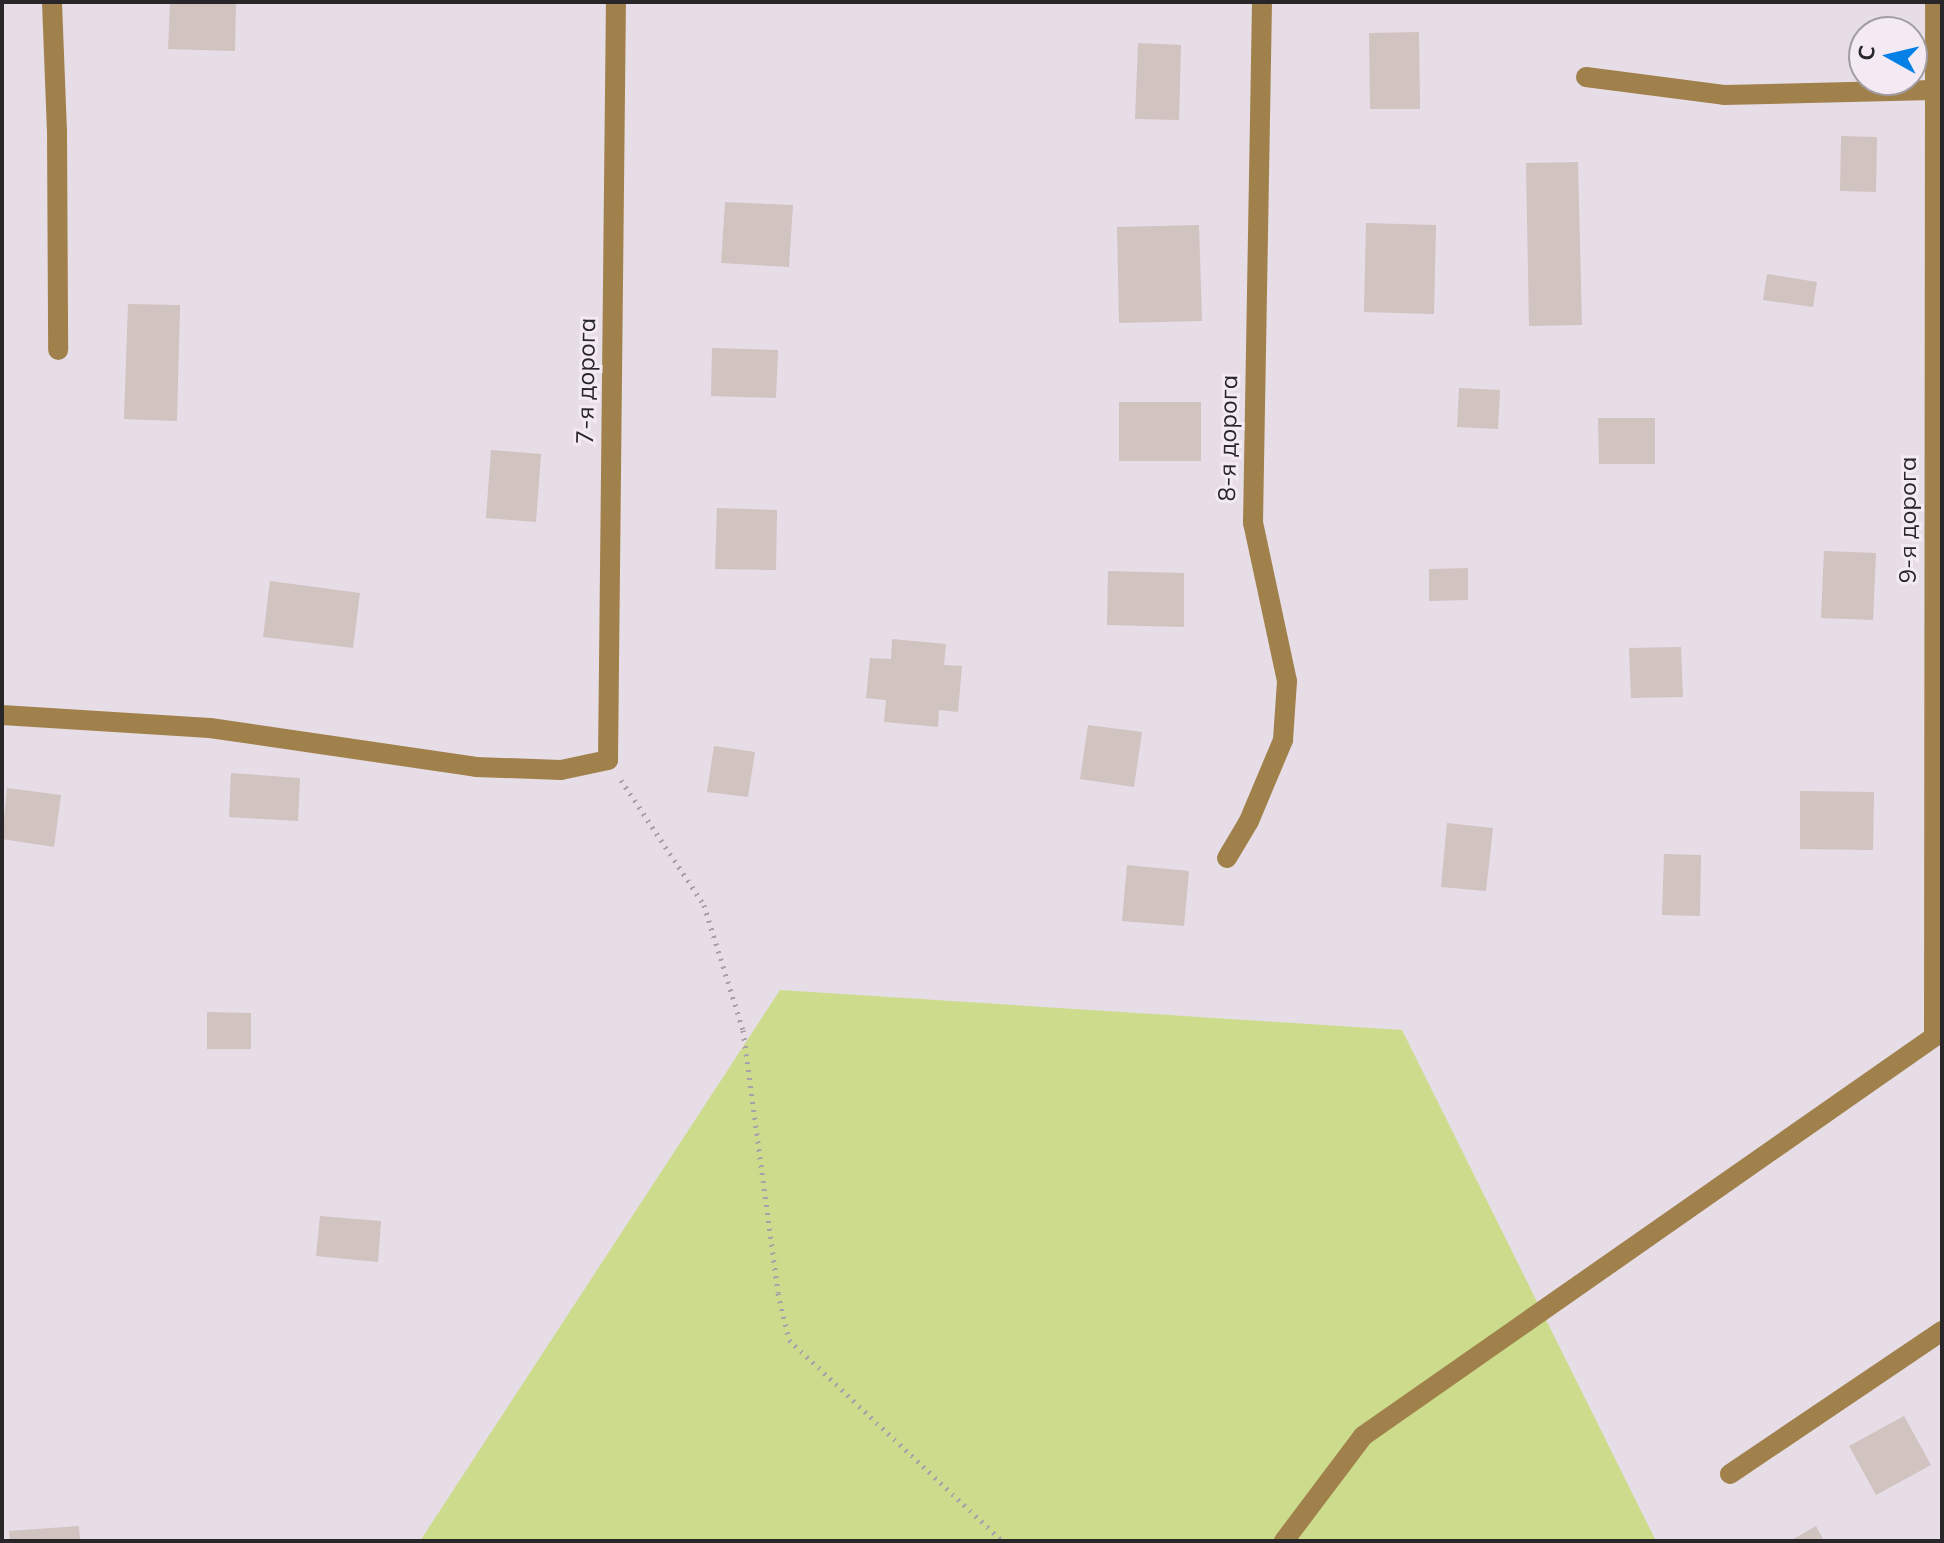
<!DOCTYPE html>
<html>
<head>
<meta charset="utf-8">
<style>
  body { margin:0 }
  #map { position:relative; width:1944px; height:1543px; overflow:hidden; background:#e6dde7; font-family:Mulish,sans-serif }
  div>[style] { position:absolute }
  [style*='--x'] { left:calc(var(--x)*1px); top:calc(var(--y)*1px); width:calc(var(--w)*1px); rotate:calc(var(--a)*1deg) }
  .green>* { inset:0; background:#ccdc8c }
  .building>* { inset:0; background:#d0c3c0 }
  .path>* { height:5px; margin-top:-2.5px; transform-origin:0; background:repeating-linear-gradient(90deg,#a8a1a9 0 2px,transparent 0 8px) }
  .minor>* { height:20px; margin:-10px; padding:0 10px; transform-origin:10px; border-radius:10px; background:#a1814b }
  span { translate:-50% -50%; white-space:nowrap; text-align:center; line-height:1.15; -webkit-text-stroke:6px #f3eaf4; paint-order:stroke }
  .street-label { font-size:24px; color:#292629 }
  .frame { position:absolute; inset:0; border:4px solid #292629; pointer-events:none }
  .north { position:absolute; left:1848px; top:16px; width:80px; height:80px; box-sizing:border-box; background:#f3eaf4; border:2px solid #a29ca3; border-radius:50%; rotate:278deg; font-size:22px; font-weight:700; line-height:32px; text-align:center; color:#292629 }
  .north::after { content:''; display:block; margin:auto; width:28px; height:36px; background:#0480e6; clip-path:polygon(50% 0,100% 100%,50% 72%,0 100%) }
</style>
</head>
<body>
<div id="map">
  <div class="green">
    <div style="clip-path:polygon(780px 990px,1402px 1030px,1656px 1541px,420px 1541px)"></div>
  </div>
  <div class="building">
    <div style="clip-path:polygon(170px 2px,236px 2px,235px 51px,168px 49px)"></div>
    <div style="clip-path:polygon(1419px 32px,1420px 109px,1370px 109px,1369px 33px)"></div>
    <div style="clip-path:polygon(1138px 43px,1181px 45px,1179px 120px,1135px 119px)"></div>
    <div style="clip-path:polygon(1841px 136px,1877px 137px,1876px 192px,1840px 191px)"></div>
    <div style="clip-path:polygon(1578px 162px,1582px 325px,1529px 326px,1526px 163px)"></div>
    <div style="clip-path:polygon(725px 202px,793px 205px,789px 267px,721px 263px)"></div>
    <div style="clip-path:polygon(1366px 223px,1436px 225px,1434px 314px,1364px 312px)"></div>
    <div style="clip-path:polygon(1199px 225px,1202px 321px,1119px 323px,1117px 227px)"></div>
    <div style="clip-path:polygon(1767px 274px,1817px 282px,1813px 307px,1763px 300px)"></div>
    <div style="clip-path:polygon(128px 304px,180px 305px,177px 421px,124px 419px)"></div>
    <div style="clip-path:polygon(712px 348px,778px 350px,776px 398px,711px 396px)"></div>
    <div style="clip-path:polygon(1459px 388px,1500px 390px,1498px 429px,1457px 427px)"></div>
    <div style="clip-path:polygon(1119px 402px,1201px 402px,1201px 461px,1119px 461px)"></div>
    <div style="clip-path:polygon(1598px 418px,1655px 418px,1655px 464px,1599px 464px)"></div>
    <div style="clip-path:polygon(491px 450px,541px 454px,536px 522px,486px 518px)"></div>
    <div style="clip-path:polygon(717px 508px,777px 510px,776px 570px,715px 569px)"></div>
    <div style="clip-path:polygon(1824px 551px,1876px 553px,1873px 620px,1821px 618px)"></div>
    <div style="clip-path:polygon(1468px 568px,1468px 600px,1429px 601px,1429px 569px)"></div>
    <div style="clip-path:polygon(1108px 571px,1184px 573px,1184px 627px,1107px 625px)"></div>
    <div style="clip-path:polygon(270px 581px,360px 593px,353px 648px,263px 637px)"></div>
    <div style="clip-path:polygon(892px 639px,946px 644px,944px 665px,962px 666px,958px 712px,939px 710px,938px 727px,884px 722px,886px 700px,866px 698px,870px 658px,891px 659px)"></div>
    <div style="clip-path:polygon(1681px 647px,1683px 697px,1631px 698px,1629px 648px)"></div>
    <div style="clip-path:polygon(1088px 725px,1142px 732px,1134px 787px,1080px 779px)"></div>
    <div style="clip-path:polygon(714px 746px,755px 752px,748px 797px,707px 792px)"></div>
    <div style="clip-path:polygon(231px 773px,300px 778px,298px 821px,229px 817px)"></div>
    <div style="clip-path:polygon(7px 788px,61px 795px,54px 847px,2px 839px)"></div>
    <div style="clip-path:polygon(1800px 791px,1874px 792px,1873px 850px,1800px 849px)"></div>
    <div style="clip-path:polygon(1447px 823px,1493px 828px,1486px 891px,1441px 887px)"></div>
    <div style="clip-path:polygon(1664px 854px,1701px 855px,1700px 916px,1662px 915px)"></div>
    <div style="clip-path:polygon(1127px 865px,1189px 871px,1184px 926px,1122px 921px)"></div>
    <div style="clip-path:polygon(207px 1012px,251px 1013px,251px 1049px,207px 1049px)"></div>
    <div style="clip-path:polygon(320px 1216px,381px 1221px,378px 1262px,316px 1256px)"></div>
    <div style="clip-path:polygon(1904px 1416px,1931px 1465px,1876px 1495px,1849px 1446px)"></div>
    <div style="clip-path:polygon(79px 1526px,80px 1541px,10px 1541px,9px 1531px)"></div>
    <div style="clip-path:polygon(1816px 1526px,1824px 1541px,1790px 1541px)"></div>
  </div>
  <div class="path">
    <div style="--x:621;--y:780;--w:150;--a:56.4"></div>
    <div style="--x:704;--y:905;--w:131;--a:72.7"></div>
    <div style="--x:743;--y:1030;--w:265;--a:82.4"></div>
    <div style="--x:778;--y:1293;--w:48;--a:76.8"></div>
    <div style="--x:789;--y:1340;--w:293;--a:43.3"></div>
  </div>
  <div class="minor">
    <div style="--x:52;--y:2;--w:128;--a:87.8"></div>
    <div style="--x:57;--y:130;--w:220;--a:89.7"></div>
    <div style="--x:1586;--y:77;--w:139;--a:7.4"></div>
    <div style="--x:1724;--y:95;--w:209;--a:-1.4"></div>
    <div style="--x:2;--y:715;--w:208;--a:3.6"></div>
    <div style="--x:210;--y:728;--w:269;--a:8.3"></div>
    <div style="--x:476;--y:767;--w:85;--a:2"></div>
    <div style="--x:561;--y:770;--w:48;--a:-12"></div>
    <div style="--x:608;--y:760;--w:758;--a:-89.4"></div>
    <div style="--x:1227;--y:858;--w:43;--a:-59.3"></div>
    <div style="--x:1249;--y:821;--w:88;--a:-67.2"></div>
    <div style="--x:1283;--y:740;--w:59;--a:-86.1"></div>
    <div style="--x:1287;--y:681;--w:162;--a:-102.1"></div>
    <div style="--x:1253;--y:523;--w:521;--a:-89.01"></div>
    <div style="--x:1934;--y:1037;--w:1035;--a:-89.94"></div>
    <div style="--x:1730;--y:1474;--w:256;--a:-34"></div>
    <div style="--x:1284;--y:1541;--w:131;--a:-53"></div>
    <div style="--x:1363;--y:1436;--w:697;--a:-34.94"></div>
  </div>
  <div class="street-label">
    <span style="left:586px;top:381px;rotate:-89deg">7-я дорога</span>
    <span style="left:1228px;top:438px;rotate:-89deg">8-я дорога</span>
    <span style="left:1908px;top:520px;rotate:-90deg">9-я дорога</span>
  </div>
  <div class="frame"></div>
  <div class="north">С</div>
</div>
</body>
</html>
